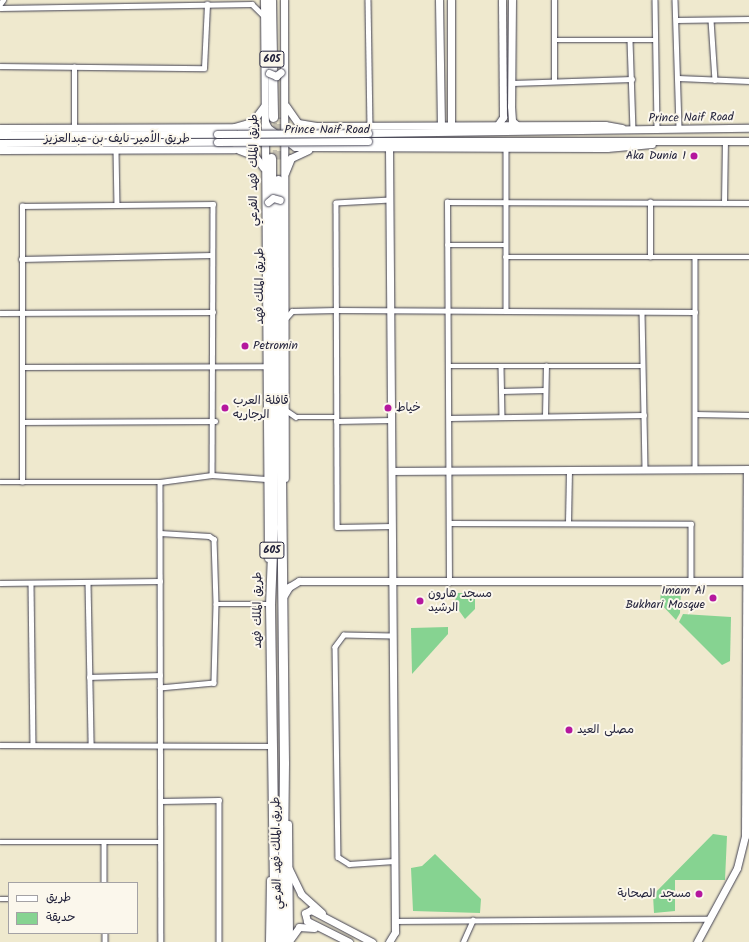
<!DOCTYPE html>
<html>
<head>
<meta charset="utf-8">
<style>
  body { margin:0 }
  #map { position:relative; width:749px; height:942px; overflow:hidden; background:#efe9ce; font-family:Kalam,"Playpen Sans Arabic",sans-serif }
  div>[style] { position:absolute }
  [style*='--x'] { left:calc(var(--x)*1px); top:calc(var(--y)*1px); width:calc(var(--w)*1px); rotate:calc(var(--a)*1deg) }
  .green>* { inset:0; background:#86d391 }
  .highway-tunnel>* { height:9px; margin-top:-4.5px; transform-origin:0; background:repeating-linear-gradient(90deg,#c6c1b1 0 9px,transparent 0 13.5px) }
  .roads { filter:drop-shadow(0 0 1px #414051) drop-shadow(0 0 1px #414051) }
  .street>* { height:4.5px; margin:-2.25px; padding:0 2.25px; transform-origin:2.25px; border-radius:2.25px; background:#fff }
  .secondary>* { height:7px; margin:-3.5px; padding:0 3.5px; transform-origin:3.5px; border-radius:3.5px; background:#fff }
  .primary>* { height:7px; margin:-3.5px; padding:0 3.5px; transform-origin:3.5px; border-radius:3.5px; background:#fff }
  .highway>* { height:9px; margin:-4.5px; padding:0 4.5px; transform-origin:4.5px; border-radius:4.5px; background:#fff }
  .bridges { filter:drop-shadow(0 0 1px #414051) drop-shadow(0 0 1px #414051) }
  .secondary-bridge>* { height:7px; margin:-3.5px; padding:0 3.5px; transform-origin:3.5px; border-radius:3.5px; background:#fff }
  .primary-bridge>* { height:7px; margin:-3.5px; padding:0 3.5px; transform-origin:3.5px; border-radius:3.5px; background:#fff }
  .dots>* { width:11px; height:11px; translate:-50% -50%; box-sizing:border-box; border:2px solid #fbf7ec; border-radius:50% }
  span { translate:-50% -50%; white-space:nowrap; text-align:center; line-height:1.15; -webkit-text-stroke:4px #fbf7ec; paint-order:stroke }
  .shield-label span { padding:1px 3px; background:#fbf7ec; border:1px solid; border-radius:3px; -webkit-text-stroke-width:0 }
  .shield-label { font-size:11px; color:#22223b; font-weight:700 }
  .street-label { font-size:12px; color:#22223b }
  .poi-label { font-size:12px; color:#22223b }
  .right { translate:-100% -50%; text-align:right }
  .left { translate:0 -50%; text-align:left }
  .legend { position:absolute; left:8px; top:882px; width:130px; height:52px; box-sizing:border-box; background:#fbf7ec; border:1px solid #a4a2a5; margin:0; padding:5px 7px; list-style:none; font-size:12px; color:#22223b }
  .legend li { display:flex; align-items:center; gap:8px; height:20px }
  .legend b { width:20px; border:1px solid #a4a2a5 }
</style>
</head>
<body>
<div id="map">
  <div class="green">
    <div style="clip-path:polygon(681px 590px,680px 613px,676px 620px,660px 603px,661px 591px)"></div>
    <div style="clip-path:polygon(456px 593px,475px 593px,475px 609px,465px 619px,455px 605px)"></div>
    <div style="clip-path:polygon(683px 614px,731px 617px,730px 661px,722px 665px,679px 622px)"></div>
    <div style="clip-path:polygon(448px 627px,448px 634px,412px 674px,411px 628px)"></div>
    <div style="clip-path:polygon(713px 834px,727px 836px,725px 880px,675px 880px,675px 911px,654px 913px,653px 895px)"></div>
    <div style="clip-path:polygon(435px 854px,481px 899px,480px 913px,413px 911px,411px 868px,422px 866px)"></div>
  </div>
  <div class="highway-tunnel">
    <div style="--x:277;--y:159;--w:42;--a:-88.6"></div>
  </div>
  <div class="roads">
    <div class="street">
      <div style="--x:368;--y:0;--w:126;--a:89.1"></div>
      <div style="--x:655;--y:0;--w:130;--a:89.1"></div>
      <div style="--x:675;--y:0;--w:128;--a:88.2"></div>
      <div style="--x:0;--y:4;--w:5;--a:-53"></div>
      <div style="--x:0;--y:8;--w:252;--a:-0.9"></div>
      <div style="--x:252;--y:4;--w:17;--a:45"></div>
      <div style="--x:676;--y:20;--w:73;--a:-0.8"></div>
      <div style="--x:711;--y:20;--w:60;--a:86.2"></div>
      <div style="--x:554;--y:40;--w:102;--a:0"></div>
      <div style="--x:630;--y:40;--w:90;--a:88.1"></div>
      <div style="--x:0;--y:66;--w:204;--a:0.6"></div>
      <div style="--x:204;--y:68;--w:64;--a:-87.3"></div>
      <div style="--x:678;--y:78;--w:71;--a:2.4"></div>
      <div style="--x:554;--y:81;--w:81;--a:-90"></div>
      <div style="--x:512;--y:83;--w:120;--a:-1.9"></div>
      <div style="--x:74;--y:128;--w:61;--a:-90"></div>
      <div style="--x:506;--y:147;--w:164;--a:90"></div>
      <div style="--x:116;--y:150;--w:55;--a:89"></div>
      <div style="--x:390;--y:200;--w:54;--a:176.8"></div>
      <div style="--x:336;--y:203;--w:324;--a:89.8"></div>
      <div style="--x:337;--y:527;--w:55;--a:-1"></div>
      <div style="--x:724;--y:203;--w:62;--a:-89.1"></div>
      <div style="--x:447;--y:245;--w:59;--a:0"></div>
      <div style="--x:505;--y:257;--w:244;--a:0"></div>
      <div style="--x:650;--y:257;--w:55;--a:-90"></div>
      <div style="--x:695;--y:257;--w:212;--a:90"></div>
      <div style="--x:21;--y:259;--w:191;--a:-1.2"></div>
      <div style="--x:642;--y:312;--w:158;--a:88.9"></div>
      <div style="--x:0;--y:313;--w:213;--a:-0.3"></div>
      <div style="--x:286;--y:318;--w:9;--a:-49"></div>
      <div style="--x:292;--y:311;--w:44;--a:-1.3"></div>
      <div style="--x:336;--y:310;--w:359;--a:0.3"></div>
      <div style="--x:449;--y:366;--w:194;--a:0"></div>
      <div style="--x:501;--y:366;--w:51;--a:88.9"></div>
      <div style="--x:22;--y:367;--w:243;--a:-0.2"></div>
      <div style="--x:502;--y:391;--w:43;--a:-1.3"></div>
      <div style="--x:286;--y:410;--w:12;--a:35"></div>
      <div style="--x:296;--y:417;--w:40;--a:0"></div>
      <div style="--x:695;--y:414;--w:54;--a:1.1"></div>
      <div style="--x:545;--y:416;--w:50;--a:-88.9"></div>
      <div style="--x:449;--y:418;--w:195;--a:-0.9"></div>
      <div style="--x:336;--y:421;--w:56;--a:-1"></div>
      <div style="--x:22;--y:422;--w:193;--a:-0.3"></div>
      <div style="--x:0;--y:482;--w:160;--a:0"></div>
      <div style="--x:160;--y:482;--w:52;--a:-7.7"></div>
      <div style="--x:212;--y:475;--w:54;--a:4.2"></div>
      <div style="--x:22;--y:482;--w:276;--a:-90"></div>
      <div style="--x:22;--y:206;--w:191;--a:-0.6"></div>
      <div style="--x:213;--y:204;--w:271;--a:90.2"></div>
      <div style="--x:160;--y:482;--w:460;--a:89.9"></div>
      <div style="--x:449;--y:523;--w:242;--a:0.2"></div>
      <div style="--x:691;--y:524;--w:57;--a:90"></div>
      <div style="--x:568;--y:523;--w:53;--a:-88.9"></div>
      <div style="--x:160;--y:533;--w:49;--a:3.5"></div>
      <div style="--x:209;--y:536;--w:6;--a:31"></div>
      <div style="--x:214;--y:539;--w:65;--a:88.2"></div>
      <div style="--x:216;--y:604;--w:79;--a:91.5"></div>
      <div style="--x:214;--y:683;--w:54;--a:174.7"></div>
      <div style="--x:88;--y:582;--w:162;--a:88.9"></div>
      <div style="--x:0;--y:583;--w:160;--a:-0.7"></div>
      <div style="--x:31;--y:583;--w:162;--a:89.3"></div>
      <div style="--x:449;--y:583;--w:381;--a:-90.3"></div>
      <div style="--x:447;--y:202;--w:302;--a:0.2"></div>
      <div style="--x:216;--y:604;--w:54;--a:0"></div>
      <div style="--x:392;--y:636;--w:48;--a:-178.8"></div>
      <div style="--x:344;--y:635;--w:15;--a:127"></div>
      <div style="--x:335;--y:647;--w:210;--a:89.2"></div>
      <div style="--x:338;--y:857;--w:13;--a:32"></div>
      <div style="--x:349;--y:864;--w:45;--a:-3.8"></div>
      <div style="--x:89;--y:677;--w:71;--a:-1.6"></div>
      <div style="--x:0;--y:745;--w:271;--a:0.2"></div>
      <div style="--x:161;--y:801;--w:58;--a:-1"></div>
      <div style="--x:219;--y:800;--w:142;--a:90"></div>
      <div style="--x:0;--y:842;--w:161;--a:0"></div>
      <div style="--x:104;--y:842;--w:41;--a:90"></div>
      <div style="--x:0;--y:899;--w:9;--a:0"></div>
      <div style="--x:394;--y:921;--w:316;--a:-0.4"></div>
      <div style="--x:105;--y:933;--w:9;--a:90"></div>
      <div style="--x:463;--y:942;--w:24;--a:-66"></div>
    </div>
    <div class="secondary">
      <div style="--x:264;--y:0;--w:558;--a:89.59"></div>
      <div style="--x:284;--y:0;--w:478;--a:89.9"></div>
      <div style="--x:439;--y:0;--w:126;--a:89.1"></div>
      <div style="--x:451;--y:0;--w:126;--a:90"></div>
      <div style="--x:512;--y:0;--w:106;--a:90.5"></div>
      <div style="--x:511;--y:106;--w:15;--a:86"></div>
      <div style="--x:512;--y:121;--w:8;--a:40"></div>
      <div style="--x:286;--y:106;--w:21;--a:55"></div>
      <div style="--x:298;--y:123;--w:20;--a:9"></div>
      <div style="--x:318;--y:126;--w:287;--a:-0.2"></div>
      <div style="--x:605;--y:125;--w:17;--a:10"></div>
      <div style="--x:265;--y:122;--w:7;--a:63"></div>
      <div style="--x:268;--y:128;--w:33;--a:35"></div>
      <div style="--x:295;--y:147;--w:312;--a:0.2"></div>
      <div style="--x:607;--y:148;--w:45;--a:-5.1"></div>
      <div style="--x:497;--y:126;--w:11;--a:-56"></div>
      <div style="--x:503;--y:117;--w:117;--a:-90.5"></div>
      <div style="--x:0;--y:128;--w:234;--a:-0.2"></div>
      <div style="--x:234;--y:127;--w:19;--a:-16"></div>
      <div style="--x:252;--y:122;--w:20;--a:-53"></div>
      <div style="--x:240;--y:128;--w:25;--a:16"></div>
      <div style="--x:284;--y:135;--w:25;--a:-18"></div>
      <div style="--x:389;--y:147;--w:785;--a:89.56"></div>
      <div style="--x:395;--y:932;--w:12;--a:121"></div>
      <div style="--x:0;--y:150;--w:234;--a:-0.2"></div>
      <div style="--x:234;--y:149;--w:31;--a:-17"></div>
      <div style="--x:239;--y:150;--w:17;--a:21"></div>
      <div style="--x:255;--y:156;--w:14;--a:54"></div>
      <div style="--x:285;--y:173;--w:16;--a:-68"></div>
      <div style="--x:291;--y:158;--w:19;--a:-25"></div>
      <div style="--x:392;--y:471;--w:357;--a:-0.3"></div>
      <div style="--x:283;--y:597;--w:12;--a:-59"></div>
      <div style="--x:289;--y:587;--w:12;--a:-31"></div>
      <div style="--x:299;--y:581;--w:446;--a:0"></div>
      <div style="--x:288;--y:824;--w:118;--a:89.5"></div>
      <div style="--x:269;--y:942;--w:62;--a:-89.1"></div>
      <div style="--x:697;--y:942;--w:84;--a:-61.6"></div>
      <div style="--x:737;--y:868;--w:33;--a:-76"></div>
      <div style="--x:745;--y:836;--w:367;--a:-89.7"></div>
    </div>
    <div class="primary">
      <div style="--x:368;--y:133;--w:381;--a:-0.8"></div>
      <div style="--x:0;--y:135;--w:217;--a:-0.3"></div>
      <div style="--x:368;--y:141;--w:381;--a:0"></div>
      <div style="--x:0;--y:143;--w:217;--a:-0.3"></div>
      <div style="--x:288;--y:867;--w:30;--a:64"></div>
      <div style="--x:301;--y:894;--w:28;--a:42"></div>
      <div style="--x:289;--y:941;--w:17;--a:-54"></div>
      <div style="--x:299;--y:927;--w:15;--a:4"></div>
      <div style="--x:349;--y:942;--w:47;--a:-153.4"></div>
      <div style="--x:307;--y:921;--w:8;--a:-104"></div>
      <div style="--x:305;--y:913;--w:7;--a:-27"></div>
      <div style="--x:311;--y:910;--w:69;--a:27.7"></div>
    </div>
    <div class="highway">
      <div style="--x:271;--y:0;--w:117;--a:89"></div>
      <div style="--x:271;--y:158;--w:369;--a:89.7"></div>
      <div style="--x:273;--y:527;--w:77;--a:92.2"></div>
      <div style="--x:270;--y:604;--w:338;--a:89.2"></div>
      <div style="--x:278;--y:180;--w:583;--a:89.41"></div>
      <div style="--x:284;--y:763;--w:179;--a:90.6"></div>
    </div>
  </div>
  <div class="bridges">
    <div class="secondary-bridge">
      <div style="--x:269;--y:73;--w:8;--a:23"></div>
      <div style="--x:276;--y:76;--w:6;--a:-39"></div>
      <div style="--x:268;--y:202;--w:6;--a:-39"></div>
      <div style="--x:273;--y:198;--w:7;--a:16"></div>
    </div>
    <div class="primary-bridge">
      <div style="--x:217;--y:134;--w:151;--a:-0.4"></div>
      <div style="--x:217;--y:142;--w:151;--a:-0.4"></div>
    </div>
  </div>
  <div class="dots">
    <div style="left:694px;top:156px;background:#b5179e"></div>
    <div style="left:245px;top:346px;background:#b5179e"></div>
    <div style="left:225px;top:408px;background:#b5179e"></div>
    <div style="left:388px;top:408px;background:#b5179e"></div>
    <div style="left:713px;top:598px;background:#b5179e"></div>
    <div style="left:420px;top:601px;background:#b5179e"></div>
    <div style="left:569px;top:730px;background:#b5179e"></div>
    <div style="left:699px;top:894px;background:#b5179e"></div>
  </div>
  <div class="shield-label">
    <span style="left:272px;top:59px">605</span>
    <span style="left:272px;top:550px">605</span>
  </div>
  <div class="street-label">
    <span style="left:691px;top:118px;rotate:-1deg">Prince Naif Road</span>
    <span style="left:327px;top:130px">Prince Naif Road</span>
    <span style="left:117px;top:139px">طريق الأمير نايف بن عبدالعزيز</span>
    <span style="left:254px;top:170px;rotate:-90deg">طريق الملك فهد الفرعي</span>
    <span style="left:260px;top:286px;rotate:-90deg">طريق الملك فهد</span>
    <span style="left:258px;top:610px;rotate:-90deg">طريق الملك فهد</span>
    <span style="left:277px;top:853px;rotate:-91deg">طريق الملك فهد الفرعي</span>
  </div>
  <div class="poi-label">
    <span class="right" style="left:686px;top:156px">Aka Dunia 1</span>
    <span class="left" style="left:253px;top:346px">Petromin</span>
    <span class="left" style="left:233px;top:408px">قافلة العرب<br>الرجاريه</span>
    <span class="left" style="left:396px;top:408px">خياط</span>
    <span class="right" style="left:705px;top:598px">Imam Al<br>Bukhari Mosque</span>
    <span class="left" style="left:428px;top:601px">مسجد هارون<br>الرشيد</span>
    <span class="left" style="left:577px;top:730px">مصلى العيد</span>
    <span class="right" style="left:691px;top:894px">مسجد الصحابة</span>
  </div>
  <ul class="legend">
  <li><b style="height:5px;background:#fff"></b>طريق</li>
  <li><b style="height:11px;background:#86d391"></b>حديقة</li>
  </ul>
</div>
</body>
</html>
